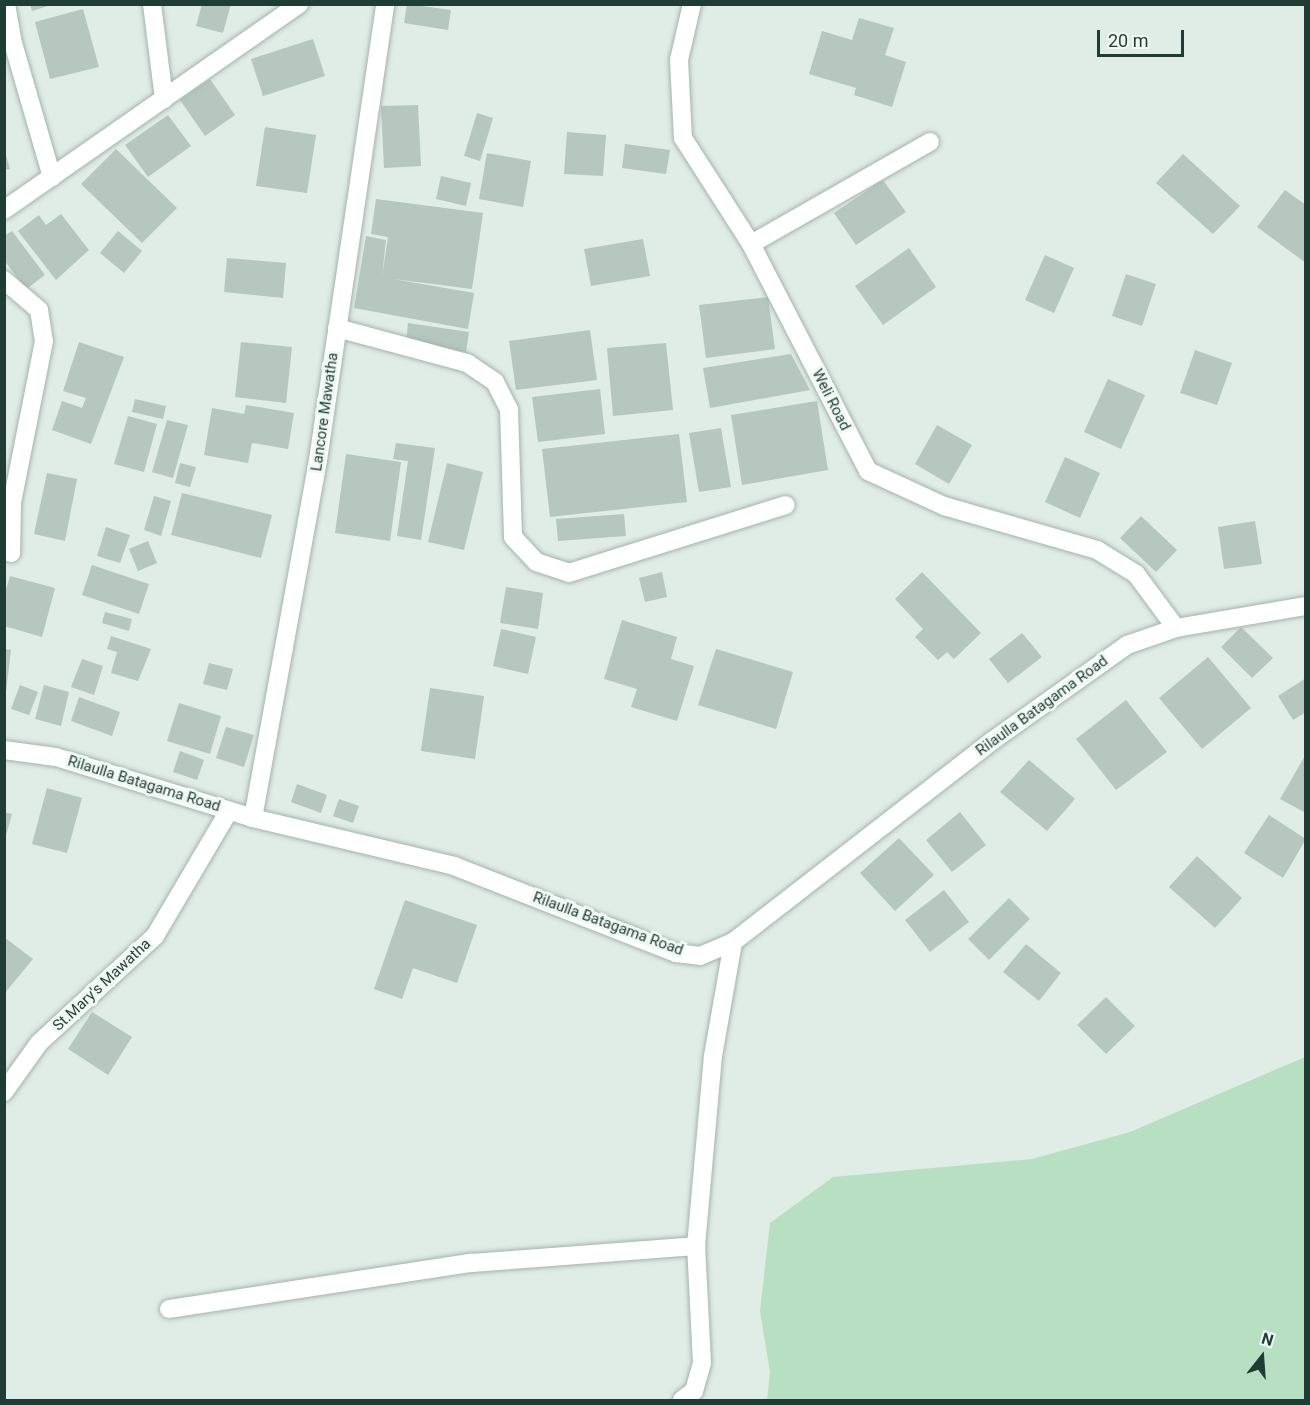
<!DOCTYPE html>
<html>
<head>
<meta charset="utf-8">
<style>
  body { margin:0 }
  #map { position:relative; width:1310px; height:1405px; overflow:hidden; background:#e0ece6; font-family:Roboto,sans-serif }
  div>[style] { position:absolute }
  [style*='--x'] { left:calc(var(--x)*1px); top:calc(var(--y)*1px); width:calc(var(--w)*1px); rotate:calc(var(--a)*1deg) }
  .green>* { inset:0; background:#b7dfc1 }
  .building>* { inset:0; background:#b5c7bf }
  .roads { filter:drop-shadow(0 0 2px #a2b4ad) drop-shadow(0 0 2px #a2b4ad) }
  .minor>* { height:18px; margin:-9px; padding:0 9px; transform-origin:9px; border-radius:9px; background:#fff }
  .tertiary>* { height:18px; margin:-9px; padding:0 9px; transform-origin:9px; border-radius:9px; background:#fff }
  span { translate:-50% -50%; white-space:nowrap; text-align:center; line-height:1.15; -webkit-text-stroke:6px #f0f8f4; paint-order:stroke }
  .street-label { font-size:15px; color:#1f3d35 }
  .frame { position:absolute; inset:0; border:6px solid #1f3d35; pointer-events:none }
  .north { position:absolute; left:1232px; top:1327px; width:60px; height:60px; -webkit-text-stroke:4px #f0f8f4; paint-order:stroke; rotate:17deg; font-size:16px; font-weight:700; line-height:24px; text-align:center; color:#1f3d35 }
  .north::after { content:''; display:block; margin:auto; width:21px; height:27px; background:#1f3d35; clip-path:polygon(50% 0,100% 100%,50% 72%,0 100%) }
  .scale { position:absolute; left:1097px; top:30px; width:87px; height:27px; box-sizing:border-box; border:3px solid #1f3d35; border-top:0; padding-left:8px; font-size:18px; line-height:21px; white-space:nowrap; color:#1f3d35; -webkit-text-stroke:4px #f0f8f4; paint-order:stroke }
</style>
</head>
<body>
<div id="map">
  <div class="green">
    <div style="clip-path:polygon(1305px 1057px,1305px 1400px,767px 1400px,770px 1372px,760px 1311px,770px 1223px,833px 1177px,1032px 1159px,1130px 1132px)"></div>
  </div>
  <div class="building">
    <div style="clip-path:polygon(30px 4px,51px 4px,51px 5px,32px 11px)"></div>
    <div style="clip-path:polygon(202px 4px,231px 4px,223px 33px,196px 26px)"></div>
    <div style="clip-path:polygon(407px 4px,451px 10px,448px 30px,404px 23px)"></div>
    <div style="clip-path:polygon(83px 9px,99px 67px,50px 79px,35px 22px)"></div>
    <div style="clip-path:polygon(859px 18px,894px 28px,885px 55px,906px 62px,892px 107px,854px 95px,856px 88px,809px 74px,822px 31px,852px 40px)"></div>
    <div style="clip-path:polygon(313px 39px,325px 76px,263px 96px,251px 59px)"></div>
    <div style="clip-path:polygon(210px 79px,235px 115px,205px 136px,180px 100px)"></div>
    <div style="clip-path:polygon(418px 105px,421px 166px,384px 168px,381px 106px)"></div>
    <div style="clip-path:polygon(477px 113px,493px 118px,480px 161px,464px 156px)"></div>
    <div style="clip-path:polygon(168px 115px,191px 146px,148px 177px,125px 145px)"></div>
    <div style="clip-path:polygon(265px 127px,316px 135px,307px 193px,256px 186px)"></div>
    <div style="clip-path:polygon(567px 132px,606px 135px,603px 176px,564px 174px)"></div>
    <div style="clip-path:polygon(625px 144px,670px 150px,666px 174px,622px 168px)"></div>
    <div style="clip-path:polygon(4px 148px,10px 169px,4px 170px)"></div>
    <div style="clip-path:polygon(116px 149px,177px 208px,142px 243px,81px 184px)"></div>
    <div style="clip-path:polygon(487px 153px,531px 161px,523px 207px,479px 199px)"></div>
    <div style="clip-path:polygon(1183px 154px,1240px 206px,1213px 234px,1156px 183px)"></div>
    <div style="clip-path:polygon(441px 176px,471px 183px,466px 206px,436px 199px)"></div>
    <div style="clip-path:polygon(883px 180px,906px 212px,856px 245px,834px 213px)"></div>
    <div style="clip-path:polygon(1285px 190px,1306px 205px,1306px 263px,1257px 227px)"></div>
    <div style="clip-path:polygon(376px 199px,483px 213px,472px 289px,393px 279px,474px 293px,468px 329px,354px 308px,366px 236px,386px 240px,382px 277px,388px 237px,371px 234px)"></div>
    <div style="clip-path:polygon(61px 214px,89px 250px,56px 280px,18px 231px,39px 215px,46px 225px)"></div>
    <div style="clip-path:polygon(12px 231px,45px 275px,26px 289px,4px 260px,4px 236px)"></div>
    <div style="clip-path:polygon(118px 231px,142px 251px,124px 273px,100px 253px)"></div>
    <div style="clip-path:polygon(643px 239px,650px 276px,591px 286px,584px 249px)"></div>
    <div style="clip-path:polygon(909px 248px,936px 287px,883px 325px,855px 286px)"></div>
    <div style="clip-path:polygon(1045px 255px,1074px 268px,1054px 313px,1025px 300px)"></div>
    <div style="clip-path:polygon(227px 258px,286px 263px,283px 298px,224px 292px)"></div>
    <div style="clip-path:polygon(1126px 274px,1156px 284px,1142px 326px,1112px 316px)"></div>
    <div style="clip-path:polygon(768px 297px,775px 349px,706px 358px,699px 305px)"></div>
    <div style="clip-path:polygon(408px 323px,469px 332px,466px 352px,406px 343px)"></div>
    <div style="clip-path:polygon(590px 330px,597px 380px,516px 390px,509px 341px)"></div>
    <div style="clip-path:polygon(79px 342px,124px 357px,91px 444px,52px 430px,62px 401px,82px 408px,86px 398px,63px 391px)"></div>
    <div style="clip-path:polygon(241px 342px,292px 347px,286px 403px,235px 397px)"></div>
    <div style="clip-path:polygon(666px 343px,673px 410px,613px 416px,607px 348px)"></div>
    <div style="clip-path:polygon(1195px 350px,1232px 363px,1217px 405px,1180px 393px)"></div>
    <div style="clip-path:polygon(791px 354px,810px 390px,710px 408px,703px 368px)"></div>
    <div style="clip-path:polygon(1108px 379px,1145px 395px,1121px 449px,1084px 432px)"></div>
    <div style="clip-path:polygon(600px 389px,605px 434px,538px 442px,532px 397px)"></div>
    <div style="clip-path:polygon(135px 399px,166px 406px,163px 419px,132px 412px)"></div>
    <div style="clip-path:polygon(817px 401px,828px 470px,742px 485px,731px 415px)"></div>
    <div style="clip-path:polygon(246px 405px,294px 413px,288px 449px,252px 443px,248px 463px,204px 455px,212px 408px,244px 414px)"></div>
    <div style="clip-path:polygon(128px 416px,157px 424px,144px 472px,114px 464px)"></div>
    <div style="clip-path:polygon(167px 420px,188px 425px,173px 478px,152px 472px)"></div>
    <div style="clip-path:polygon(937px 425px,972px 445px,949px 484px,915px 464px)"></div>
    <div style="clip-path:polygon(721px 428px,731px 487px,699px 492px,689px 433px)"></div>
    <div style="clip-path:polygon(679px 434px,687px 502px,550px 517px,542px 449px)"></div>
    <div style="clip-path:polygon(396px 443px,435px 448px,421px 540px,397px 536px,408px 461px,393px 459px)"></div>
    <div style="clip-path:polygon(346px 454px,401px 462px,390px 541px,335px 533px)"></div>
    <div style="clip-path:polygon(1065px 457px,1100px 473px,1080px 518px,1045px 502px)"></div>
    <div style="clip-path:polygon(180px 463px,196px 467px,190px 487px,175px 483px)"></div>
    <div style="clip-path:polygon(447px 463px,483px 472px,464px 550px,428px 542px)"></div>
    <div style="clip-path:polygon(47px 473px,77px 479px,65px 541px,34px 534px)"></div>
    <div style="clip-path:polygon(182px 493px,272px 515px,261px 558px,171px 535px)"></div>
    <div style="clip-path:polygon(154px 496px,171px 501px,161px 536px,144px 530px)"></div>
    <div style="clip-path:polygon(624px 514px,626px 536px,558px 541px,556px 519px)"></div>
    <div style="clip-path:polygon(1141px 516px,1177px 550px,1156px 572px,1120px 538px)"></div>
    <div style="clip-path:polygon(1255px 521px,1262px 564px,1224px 569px,1218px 527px)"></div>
    <div style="clip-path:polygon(106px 527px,130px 535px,120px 563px,97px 556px)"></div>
    <div style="clip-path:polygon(148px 541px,157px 563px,138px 571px,129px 549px)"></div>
    <div style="clip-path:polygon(92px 565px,149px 584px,139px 614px,82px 595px)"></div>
    <div style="clip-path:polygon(662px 572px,667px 597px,645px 602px,639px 578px)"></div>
    <div style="clip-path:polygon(922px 572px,981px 633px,954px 659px,947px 652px,938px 660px,915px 637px,923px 629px,895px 599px)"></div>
    <div style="clip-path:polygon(10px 576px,55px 588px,42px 637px,4px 626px,4px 596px)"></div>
    <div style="clip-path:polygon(506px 587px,543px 593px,538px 629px,500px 623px)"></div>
    <div style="clip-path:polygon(105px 612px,132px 619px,129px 631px,102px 623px)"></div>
    <div style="clip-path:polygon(622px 620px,677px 637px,671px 659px,694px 666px,677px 721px,631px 707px,637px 689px,604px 679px)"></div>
    <div style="clip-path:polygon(1241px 627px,1273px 658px,1252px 678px,1221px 647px)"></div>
    <div style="clip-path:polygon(501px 629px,536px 637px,528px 674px,493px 666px)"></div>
    <div style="clip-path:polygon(1022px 633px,1042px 657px,1008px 683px,989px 659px)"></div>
    <div style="clip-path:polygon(111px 636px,151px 649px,138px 681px,111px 673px,117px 652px,107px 649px)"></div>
    <div style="clip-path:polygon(5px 649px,11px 650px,6px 692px,5px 691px)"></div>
    <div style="clip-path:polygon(716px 649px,793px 672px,776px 729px,698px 705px)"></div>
    <div style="clip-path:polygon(1208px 657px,1251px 708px,1202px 749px,1159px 698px)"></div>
    <div style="clip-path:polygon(82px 659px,103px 666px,94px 695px,71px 687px)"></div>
    <div style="clip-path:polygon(209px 663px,233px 669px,227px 690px,203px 684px)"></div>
    <div style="clip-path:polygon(1306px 678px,1306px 712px,1293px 720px,1278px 696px)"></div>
    <div style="clip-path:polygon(20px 685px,38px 692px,29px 715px,11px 709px)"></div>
    <div style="clip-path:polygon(44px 685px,69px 692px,61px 726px,35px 719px)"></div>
    <div style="clip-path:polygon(430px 688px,484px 696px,475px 759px,421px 751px)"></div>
    <div style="clip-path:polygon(79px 697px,120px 712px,112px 736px,71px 721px)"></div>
    <div style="clip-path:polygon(1126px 700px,1167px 752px,1116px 790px,1076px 739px)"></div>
    <div style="clip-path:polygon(179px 703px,221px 716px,210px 754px,167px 741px)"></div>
    <div style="clip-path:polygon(226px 727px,254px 735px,244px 767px,216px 758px)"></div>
    <div style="clip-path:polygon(180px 751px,204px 760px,197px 780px,173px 772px)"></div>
    <div style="clip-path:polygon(1306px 754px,1306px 813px,1280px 799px)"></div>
    <div style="clip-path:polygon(1029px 760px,1075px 799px,1047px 831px,1000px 792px)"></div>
    <div style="clip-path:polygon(297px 784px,327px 795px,321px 813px,291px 802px)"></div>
    <div style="clip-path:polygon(47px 788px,82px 798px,67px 853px,32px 844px)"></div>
    <div style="clip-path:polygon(339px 799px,359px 806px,353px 823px,333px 816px)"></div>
    <div style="clip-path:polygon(4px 812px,12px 814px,5px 839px,4px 839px)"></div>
    <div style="clip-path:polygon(960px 812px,986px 845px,952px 872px,926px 840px)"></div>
    <div style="clip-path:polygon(1269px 815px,1306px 839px,1283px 878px,1244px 853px)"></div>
    <div style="clip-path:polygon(899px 838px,934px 875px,895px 911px,860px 873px)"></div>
    <div style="clip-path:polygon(1197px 856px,1242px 898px,1215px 928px,1169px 887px)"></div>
    <div style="clip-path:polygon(944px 890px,969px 922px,930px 952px,905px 920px)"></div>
    <div style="clip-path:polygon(1009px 898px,1030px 919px,989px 960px,968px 939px)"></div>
    <div style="clip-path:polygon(405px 900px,477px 925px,457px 983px,413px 968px,402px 999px,374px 989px)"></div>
    <div style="clip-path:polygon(4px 937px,33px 959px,4px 994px)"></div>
    <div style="clip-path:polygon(1026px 944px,1061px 973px,1039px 1001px,1003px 972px)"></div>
    <div style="clip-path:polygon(1106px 997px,1135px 1026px,1106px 1054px,1077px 1025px)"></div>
    <div style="clip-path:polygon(92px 1012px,132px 1037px,108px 1075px,68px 1049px)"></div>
  </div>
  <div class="roads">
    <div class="minor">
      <div style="--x:6;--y:4;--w:40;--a:80"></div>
      <div style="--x:13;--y:43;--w:140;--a:73.8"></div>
      <div style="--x:152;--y:4;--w:96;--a:82.8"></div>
      <div style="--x:692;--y:4;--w:57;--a:103.1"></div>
      <div style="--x:679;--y:60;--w:78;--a:87.1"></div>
      <div style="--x:683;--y:138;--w:126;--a:57.3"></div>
      <div style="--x:751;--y:244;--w:255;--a:62.7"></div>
      <div style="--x:868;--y:471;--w:84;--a:24.7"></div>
      <div style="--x:944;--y:506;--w:159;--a:16"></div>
      <div style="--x:1097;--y:550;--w:46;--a:31.6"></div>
      <div style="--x:1136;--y:574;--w:67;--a:53.5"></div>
      <div style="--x:751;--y:244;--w:206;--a:-29.7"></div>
      <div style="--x:4;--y:280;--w:46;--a:40.6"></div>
      <div style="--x:39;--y:310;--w:31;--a:81"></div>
      <div style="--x:44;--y:341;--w:165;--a:101.2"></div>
      <div style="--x:12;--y:503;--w:50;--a:91.1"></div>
      <div style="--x:337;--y:328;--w:135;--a:15.1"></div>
      <div style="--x:467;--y:363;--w:34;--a:34"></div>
      <div style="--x:495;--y:382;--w:30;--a:63"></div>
      <div style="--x:509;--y:409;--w:128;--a:88.2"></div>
      <div style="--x:513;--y:537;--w:34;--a:47"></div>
      <div style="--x:536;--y:562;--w:35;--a:18"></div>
      <div style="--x:569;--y:573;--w:227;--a:-17.4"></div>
      <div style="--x:253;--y:818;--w:364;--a:-79.7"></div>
      <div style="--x:318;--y:460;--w:461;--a:-81.6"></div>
      <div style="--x:4;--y:1092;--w:60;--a:-54.5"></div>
      <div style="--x:39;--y:1043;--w:158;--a:-42.7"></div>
      <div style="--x:155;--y:936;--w:145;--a:-59.4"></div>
      <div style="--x:169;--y:1309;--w:305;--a:-8.7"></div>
      <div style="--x:471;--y:1263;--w:226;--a:-4.3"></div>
      <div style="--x:682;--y:1400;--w:15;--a:-37"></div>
      <div style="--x:694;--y:1391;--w:29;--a:-74"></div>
      <div style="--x:702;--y:1363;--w:117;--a:-92.9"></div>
      <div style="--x:696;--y:1246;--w:191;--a:-84.9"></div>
      <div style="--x:713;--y:1056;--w:116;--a:-80"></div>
    </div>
    <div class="tertiary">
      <div style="--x:4;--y:210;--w:360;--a:-34.9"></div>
      <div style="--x:4;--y:750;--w:52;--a:7.7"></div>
      <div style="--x:56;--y:757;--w:206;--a:17.2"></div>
      <div style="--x:253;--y:818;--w:207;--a:13.4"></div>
      <div style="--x:454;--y:866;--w:238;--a:21.4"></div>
      <div style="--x:676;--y:953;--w:24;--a:7"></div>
      <div style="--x:700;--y:956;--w:36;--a:-23"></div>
      <div style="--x:733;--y:942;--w:328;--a:-37.8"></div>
      <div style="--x:992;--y:741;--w:166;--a:-35.4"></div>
      <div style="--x:1127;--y:645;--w:52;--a:-19.1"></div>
      <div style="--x:1176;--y:628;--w:132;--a:-9.6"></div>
    </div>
  </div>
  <div class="street-label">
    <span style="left:831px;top:400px;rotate:63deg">Weli Road</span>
    <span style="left:325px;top:412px;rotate:-82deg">Lancore Mawatha</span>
    <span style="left:1042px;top:706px;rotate:-36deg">Rilaulla Batagama Road</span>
    <span style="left:144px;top:784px;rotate:17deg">Rilaulla Batagama Road</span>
    <span style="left:608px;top:924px;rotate:20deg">Rilaulla Batagama Road</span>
    <span style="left:102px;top:985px;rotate:-43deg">St.Mary's Mawatha</span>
  </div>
  <div class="frame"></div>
  <div class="north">N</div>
  <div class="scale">20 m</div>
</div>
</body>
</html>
